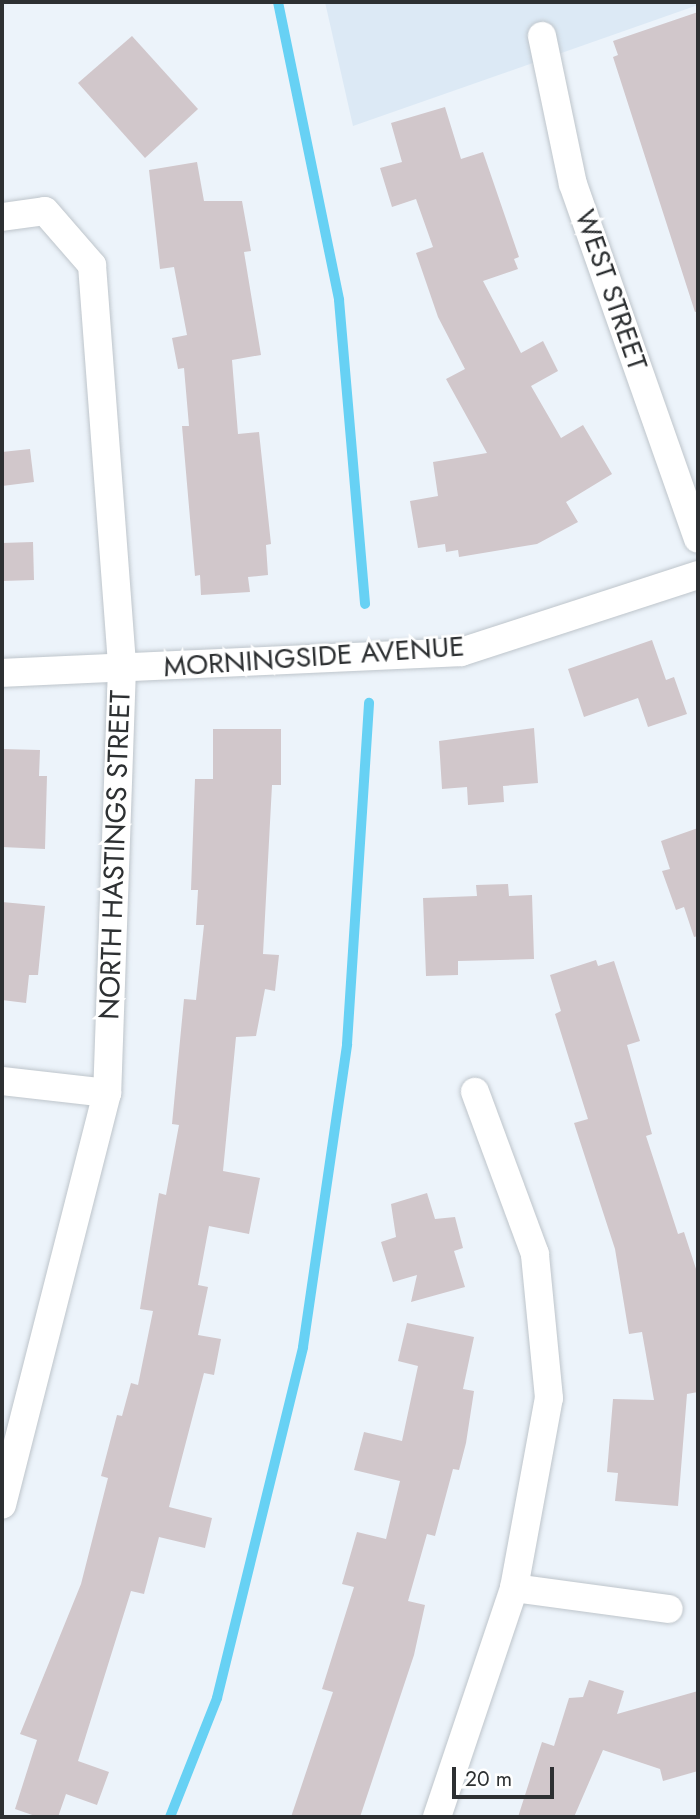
<!DOCTYPE html>
<html>
<head>
<meta charset="utf-8">
<style>
  body { margin:0 }
  #map { position:relative; width:700px; height:1819px; overflow:hidden; background:#ecf3fa; font-family:Jost,sans-serif }
  div>[style] { position:absolute }
  [style*='--x'] { left:calc(var(--x)*1px); top:calc(var(--y)*1px); width:calc(var(--w)*1px); rotate:calc(var(--a)*1deg) }
  .built>* { inset:0; background:#dce9f5 }
  .stream>* { height:10px; margin:-5px; padding:0 5px; transform-origin:5px; border-radius:5px; background:#67d1f4 }
  .building>* { inset:0; background:#d1c7cb }
  .roads { filter:drop-shadow(0 0 2px #bec5cb) drop-shadow(0 0 2px #bec5cb) }
  .street>* { height:28px; margin:-14px; padding:0 14px; transform-origin:14px; border-radius:14px; background:#fff }
  span { translate:-50% -50%; white-space:nowrap; text-align:center; line-height:1.15; -webkit-text-stroke:5px #fff; paint-order:stroke }
  .street-label { font-size:28px; color:#2d3032 }
  .frame { position:absolute; inset:0; border:4px solid #2d3032; pointer-events:none }
  .scale { position:absolute; left:452px; top:1767px; width:102px; height:32px; box-sizing:border-box; border:4px solid #2d3032; border-top:0; padding-left:9px; font-size:21px; line-height:24px; white-space:nowrap; color:#2d3032; -webkit-text-stroke:5px #fff; paint-order:stroke }
</style>
</head>
<body>
<div id="map">
  <div class="built">
    <div style="clip-path:polygon(325px 2px,698px 2px,698px 5px,353px 126px)"></div>
  </div>
  <div class="stream">
    <div style="--x:278;--y:2;--w:304;--a:78.4"></div>
    <div style="--x:339;--y:300;--w:305;--a:85.1"></div>
    <div style="--x:170;--y:1817;--w:128;--a:-68.4"></div>
    <div style="--x:217;--y:1698;--w:361;--a:-76.2"></div>
    <div style="--x:303;--y:1347;--w:306;--a:-81.7"></div>
    <div style="--x:347;--y:1044;--w:342;--a:-86.3"></div>
  </div>
  <div class="building">
    <div style="clip-path:polygon(698px 12px,698px 311px,695px 312px,613px 57px,618px 55px,613px 41px)"></div>
    <div style="clip-path:polygon(132px 36px,198px 109px,145px 158px,78px 83px)"></div>
    <div style="clip-path:polygon(445px 107px,461px 159px,483px 152px,519px 257px,514px 259px,518px 269px,483px 281px,521px 353px,543px 341px,558px 371px,531px 386px,561px 438px,583px 425px,612px 474px,566px 502px,578px 522px,537px 544px,459px 557px,458px 550px,446px 552px,445px 544px,418px 548px,410px 501px,438px 496px,433px 462px,487px 453px,446px 379px,465px 369px,438px 317px,416px 253px,433px 247px,416px 199px,392px 207px,380px 168px,402px 162px,391px 123px)"></div>
    <div style="clip-path:polygon(197px 162px,204px 201px,242px 201px,251px 251px,244px 252px,261px 355px,232px 360px,238px 434px,259px 432px,271px 544px,266px 545px,268px 575px,248px 577px,250px 592px,201px 595px,200px 575px,195px 576px,182px 426px,189px 426px,184px 368px,178px 369px,172px 338px,187px 335px,174px 267px,160px 269px,149px 170px)"></div>
    <div style="clip-path:polygon(30px 449px,34px 482px,2px 486px,2px 452px)"></div>
    <div style="clip-path:polygon(33px 542px,34px 580px,2px 581px,2px 543px)"></div>
    <div style="clip-path:polygon(652px 640px,666px 680px,674px 677px,687px 714px,648px 727px,638px 698px,584px 717px,568px 669px)"></div>
    <div style="clip-path:polygon(534px 728px,538px 783px,503px 786px,504px 802px,468px 805px,467px 787px,442px 789px,439px 741px)"></div>
    <div style="clip-path:polygon(213px 729px,281px 729px,281px 785px,272px 785px,263px 954px,279px 955px,275px 991px,265px 989px,256px 1036px,236px 1037px,223px 1171px,260px 1178px,249px 1234px,209px 1226px,198px 1285px,208px 1287px,198px 1335px,221px 1339px,214px 1375px,204px 1373px,169px 1507px,212px 1518px,205px 1548px,159px 1537px,144px 1594px,131px 1591px,78px 1761px,109px 1772px,97px 1805px,66px 1794px,58px 1817px,38px 1817px,15px 1809px,37px 1740px,20px 1734px,81px 1584px,108px 1478px,101px 1476px,117px 1415px,122px 1416px,131px 1383px,138px 1385px,153px 1311px,140px 1309px,159px 1193px,166px 1195px,179px 1125px,172px 1124px,184px 999px,196px 1000px,204px 925px,196px 925px,198px 890px,191px 890px,195px 779px,213px 779px)"></div>
    <div style="clip-path:polygon(2px 749px,40px 750px,39px 776px,47px 776px,45px 849px,2px 847px)"></div>
    <div style="clip-path:polygon(698px 828px,698px 936px,694px 937px,684px 907px,676px 910px,662px 871px,670px 869px,661px 841px)"></div>
    <div style="clip-path:polygon(508px 884px,509px 896px,532px 895px,534px 959px,458px 961px,458px 975px,426px 976px,423px 898px,477px 896px,476px 885px)"></div>
    <div style="clip-path:polygon(2px 902px,45px 906px,38px 975px,29px 975px,26px 1003px,2px 1000px)"></div>
    <div style="clip-path:polygon(596px 960px,598px 966px,614px 961px,640px 1041px,627px 1045px,652px 1134px,646px 1136px,678px 1234px,684px 1232px,698px 1275px,698px 1392px,687px 1394px,678px 1506px,615px 1501px,618px 1473px,607px 1472px,613px 1399px,654px 1400px,642px 1332px,629px 1334px,615px 1249px,574px 1123px,588px 1119px,555px 1014px,561px 1011px,550px 975px)"></div>
    <div style="clip-path:polygon(427px 1193px,435px 1219px,455px 1217px,463px 1248px,454px 1251px,465px 1287px,411px 1302px,417px 1275px,393px 1282px,381px 1242px,396px 1237px,391px 1204px)"></div>
    <div style="clip-path:polygon(407px 1323px,474px 1337px,463px 1389px,474px 1391px,466px 1443px,459px 1470px,453px 1469px,435px 1536px,427px 1534px,408px 1601px,425px 1605px,414px 1655px,360px 1817px,291px 1817px,333px 1692px,322px 1689px,354px 1587px,342px 1584px,357px 1532px,386px 1539px,400px 1481px,354px 1470px,364px 1432px,402px 1441px,418px 1366px,398px 1361px)"></div>
    <div style="clip-path:polygon(589px 1680px,624px 1691px,617px 1714px,698px 1691px,698px 1771px,663px 1781px,660px 1769px,603px 1750px,574px 1817px,518px 1817px,542px 1742px,554px 1746px,569px 1698px,583px 1697px)"></div>
  </div>
  <div class="roads">
    <div class="street">
      <div style="--x:542;--y:36;--w:151;--a:78.2"></div>
      <div style="--x:573;--y:184;--w:376;--a:70.6"></div>
      <div style="--x:2;--y:217;--w:43;--a:-7.9"></div>
      <div style="--x:45;--y:211;--w:72;--a:49"></div>
      <div style="--x:92;--y:265;--w:404;--a:85.7"></div>
      <div style="--x:122;--y:668;--w:425;--a:92"></div>
      <div style="--x:107;--y:1093;--w:425;--a:104.3"></div>
      <div style="--x:2;--y:673;--w:459;--a:-2.6"></div>
      <div style="--x:461;--y:652;--w:249;--a:-18"></div>
      <div style="--x:2;--y:1081;--w:106;--a:6.5"></div>
      <div style="--x:514;--y:1588;--w:156;--a:7.7"></div>
      <div style="--x:437;--y:1817;--w:242;--a:-71.4"></div>
      <div style="--x:514;--y:1588;--w:193;--a:-79.6"></div>
      <div style="--x:549;--y:1398;--w:145;--a:-95.6"></div>
      <div style="--x:535;--y:1254;--w:173;--a:-110.3"></div>
    </div>
  </div>
  <div class="street-label">
    <span style="left:611px;top:290px;rotate:71deg">WEST STREET</span>
    <span style="left:314px;top:657px;rotate:-4deg">MORNINGSIDE AVENUE</span>
    <span style="left:115px;top:855px;rotate:-88deg">NORTH HASTINGS STREET</span>
  </div>
  <div class="frame"></div>
  <div class="scale">20 m</div>
</div>
</body>
</html>
